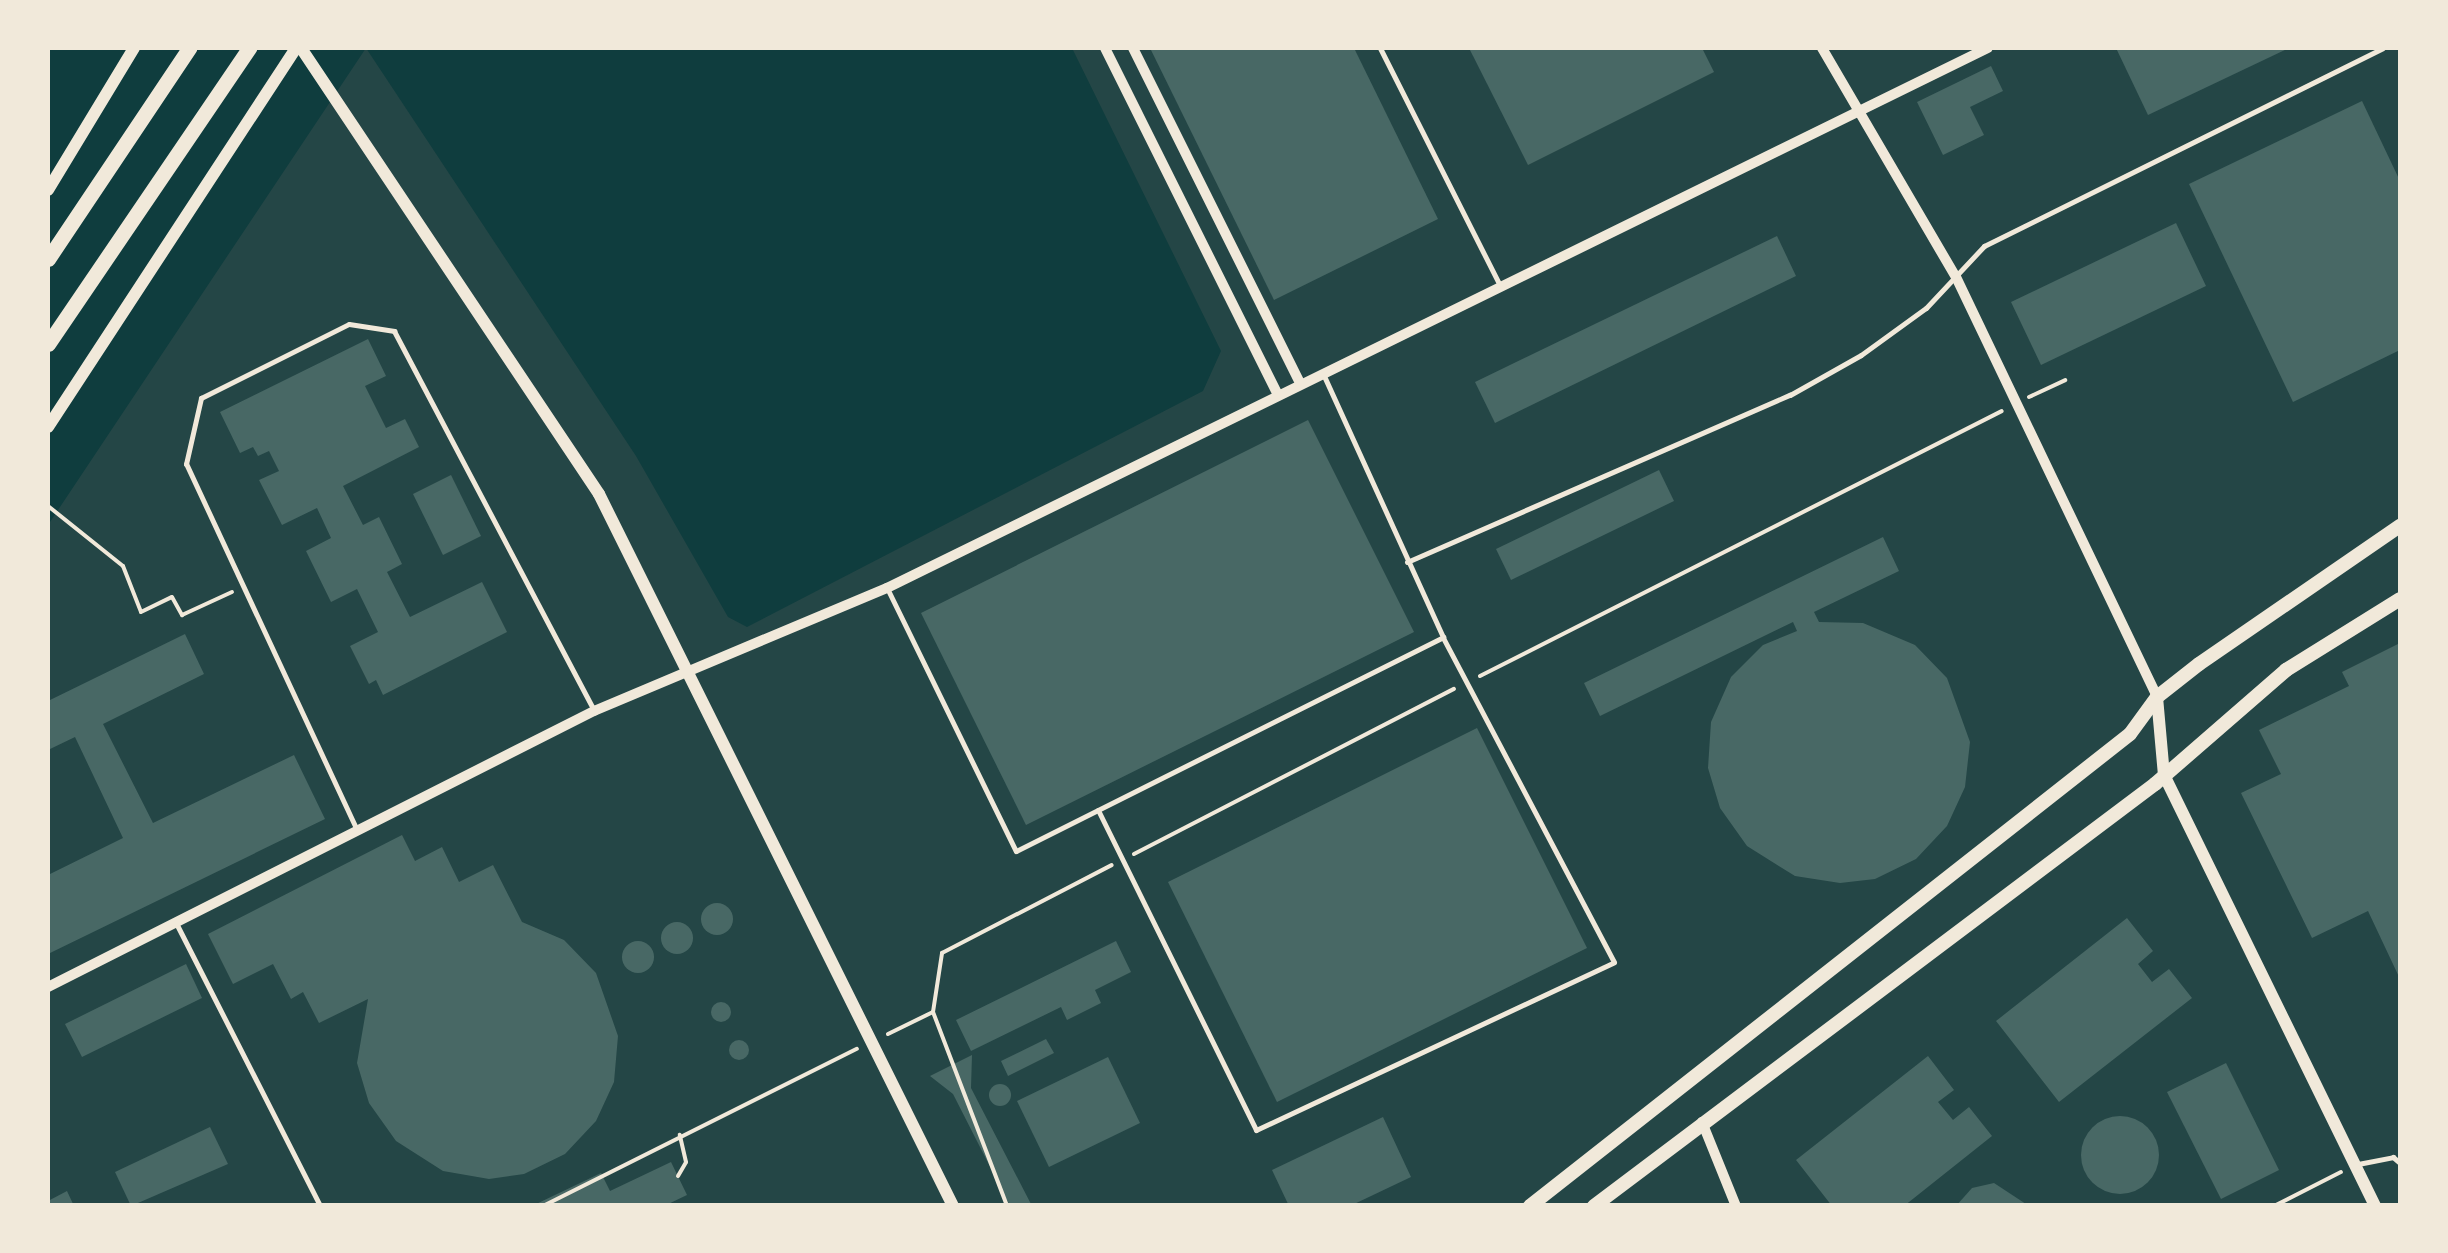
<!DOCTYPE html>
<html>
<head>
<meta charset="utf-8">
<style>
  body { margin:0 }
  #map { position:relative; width:2448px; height:1253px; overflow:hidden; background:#0f3d3e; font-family:Arial,sans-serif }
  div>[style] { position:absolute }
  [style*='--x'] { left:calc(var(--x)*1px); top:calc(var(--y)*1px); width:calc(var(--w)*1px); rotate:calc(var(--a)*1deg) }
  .green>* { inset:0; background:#244646 }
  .building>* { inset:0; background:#486865 }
  .round { border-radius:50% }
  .path>* { height:4px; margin:-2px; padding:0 2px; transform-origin:2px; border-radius:2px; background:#f1e9da }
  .service>* { height:5px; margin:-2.5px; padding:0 2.5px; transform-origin:2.5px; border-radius:2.5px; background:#f1e9da }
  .minor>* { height:10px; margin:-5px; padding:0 5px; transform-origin:5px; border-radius:5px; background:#f1e9da }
  .tertiary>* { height:12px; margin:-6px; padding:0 6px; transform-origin:6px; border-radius:6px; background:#f1e9da }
  .secondary>* { height:14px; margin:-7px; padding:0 7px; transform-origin:7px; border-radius:7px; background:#f1e9da }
  .primary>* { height:15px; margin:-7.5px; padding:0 7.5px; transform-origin:7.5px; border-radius:7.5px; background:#f1e9da }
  span { translate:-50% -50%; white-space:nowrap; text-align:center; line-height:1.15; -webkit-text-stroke:9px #f1e9da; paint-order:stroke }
  .frame { position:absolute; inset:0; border:50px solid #f1e9da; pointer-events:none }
</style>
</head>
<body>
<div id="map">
  <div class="green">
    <div style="clip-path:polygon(366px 48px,636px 456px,728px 617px,747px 627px,1203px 391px,1221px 351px,1072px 48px,2400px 48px,2400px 1205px,48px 1206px,48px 525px)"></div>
  </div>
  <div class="building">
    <div style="clip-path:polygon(1150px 48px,1354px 48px,1438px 219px,1274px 300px)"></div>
    <div style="clip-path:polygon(1469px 48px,1702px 48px,1714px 72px,1528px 165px)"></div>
    <div style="clip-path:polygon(2116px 48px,2289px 48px,2148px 115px)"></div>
    <div style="clip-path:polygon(1991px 66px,2003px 91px,1970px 107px,1984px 135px,1943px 155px,1917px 102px)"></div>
    <div style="clip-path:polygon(2362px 101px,2400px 181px,2400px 350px,2293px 402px,2189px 184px)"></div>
    <div style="clip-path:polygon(2176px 223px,2206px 286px,2041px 365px,2011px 302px)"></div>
    <div style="clip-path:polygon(1777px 236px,1796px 276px,1495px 423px,1475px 382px)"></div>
    <div style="clip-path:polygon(368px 339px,386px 376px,365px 386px,386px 428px,405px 419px,419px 447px,343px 486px,363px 525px,379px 517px,402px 564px,387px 572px,410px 617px,482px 582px,507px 632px,383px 695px,376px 680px,369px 684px,350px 646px,378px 632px,357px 589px,331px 602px,306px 551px,331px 538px,317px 508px,282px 525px,259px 480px,279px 471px,269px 451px,258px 456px,253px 447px,240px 453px,220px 412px)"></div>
    <div style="clip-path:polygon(1308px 420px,1414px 632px,1026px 825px,921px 613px)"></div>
    <div style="clip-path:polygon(1659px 470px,1674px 501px,1511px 580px,1496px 549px)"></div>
    <div style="clip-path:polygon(451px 475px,481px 536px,443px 555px,413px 494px)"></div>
    <div style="clip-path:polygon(1883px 537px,1899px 571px,1814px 612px,1819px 622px,1863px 623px,1915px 645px,1947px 678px,1970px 742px,1965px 787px,1947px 826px,1916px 859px,1875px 879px,1840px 883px,1795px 876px,1747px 846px,1720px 808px,1708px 768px,1711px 722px,1731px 677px,1763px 645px,1797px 631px,1793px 622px,1600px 716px,1584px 683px)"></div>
    <div style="clip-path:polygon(185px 634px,204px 674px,103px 724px,153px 823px,294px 755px,325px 819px,48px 954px,48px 875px,123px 838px,75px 737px,48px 750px,48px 701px)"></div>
    <div style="clip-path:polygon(2400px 643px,2400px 979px,2368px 911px,2312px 938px,2241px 793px,2281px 774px,2259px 730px,2349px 686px,2342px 672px)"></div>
    <div style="clip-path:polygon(1477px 728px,1587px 948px,1277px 1102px,1168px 882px)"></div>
    <div style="clip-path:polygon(402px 835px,415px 861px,442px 847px,459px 882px,493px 865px,522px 922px,564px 940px,596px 973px,618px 1036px,614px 1082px,596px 1121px,565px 1154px,524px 1174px,489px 1179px,443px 1171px,396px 1141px,369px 1103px,357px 1063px,368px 999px,319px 1023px,303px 992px,291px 999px,273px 964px,233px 984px,208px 934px)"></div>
    <div class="round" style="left:701px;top:903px;width:32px;height:32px"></div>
    <div style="clip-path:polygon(2127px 918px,2153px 951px,2138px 964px,2152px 982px,2169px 969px,2192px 998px,2059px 1102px,1996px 1021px)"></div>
    <div class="round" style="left:661px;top:922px;width:32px;height:32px"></div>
    <div class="round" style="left:622px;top:941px;width:32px;height:32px"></div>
    <div style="clip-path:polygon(1116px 941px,1131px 972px,1095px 990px,1101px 1003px,1067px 1020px,1061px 1007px,971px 1051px,956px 1020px)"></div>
    <div style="clip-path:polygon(186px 964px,202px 998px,82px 1057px,65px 1024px)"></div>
    <div class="round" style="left:711px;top:1002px;width:20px;height:20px"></div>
    <div style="clip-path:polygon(1046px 1039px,1054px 1053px,1008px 1076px,1001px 1061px)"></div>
    <div class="round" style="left:729px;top:1040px;width:20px;height:20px"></div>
    <div style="clip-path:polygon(972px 1055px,971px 1088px,1032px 1206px,1010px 1206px,953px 1094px,930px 1076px)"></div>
    <div style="clip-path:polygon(1928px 1056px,1954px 1090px,1938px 1102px,1953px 1120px,1969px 1107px,1992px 1136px,1904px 1206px,1832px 1206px,1796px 1160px)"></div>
    <div style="clip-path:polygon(1108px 1057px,1140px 1123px,1049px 1167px,1017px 1101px)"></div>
    <div style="clip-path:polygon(2226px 1063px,2279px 1170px,2221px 1199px,2167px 1092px)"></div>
    <div class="round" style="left:989px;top:1084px;width:22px;height:22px"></div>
    <div class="round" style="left:2081px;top:1116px;width:78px;height:78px"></div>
    <div style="clip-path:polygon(1383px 1117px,1411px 1177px,1350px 1206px,1289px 1206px,1272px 1170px)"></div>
    <div style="clip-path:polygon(210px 1127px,228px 1164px,131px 1206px,115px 1172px)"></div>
    <div style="clip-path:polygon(671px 1162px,687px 1195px,664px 1206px,532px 1206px,601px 1173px,610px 1191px)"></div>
    <div style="clip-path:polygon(1994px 1183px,2029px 1206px,1956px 1206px,1972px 1188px)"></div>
    <div style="clip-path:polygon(67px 1191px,74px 1206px,48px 1206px,48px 1201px)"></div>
  </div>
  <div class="path">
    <div style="--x:2029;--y:397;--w:40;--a:-25"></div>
    <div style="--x:48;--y:506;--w:96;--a:38.7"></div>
    <div style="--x:123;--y:566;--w:49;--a:68.6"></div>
    <div style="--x:141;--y:612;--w:34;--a:-26"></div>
    <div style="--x:172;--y:597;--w:21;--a:61"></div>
    <div style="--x:182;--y:615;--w:55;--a:-24.7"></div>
    <div style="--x:1480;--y:676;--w:585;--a:-26.92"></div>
    <div style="--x:1134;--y:854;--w:360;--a:-27.3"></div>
    <div style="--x:933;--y:1012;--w:208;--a:69.1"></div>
    <div style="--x:888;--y:1034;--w:50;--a:-26.1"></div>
    <div style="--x:933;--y:1012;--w:60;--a:-81.3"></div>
    <div style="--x:942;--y:953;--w:191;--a:-27.4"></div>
    <div style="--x:678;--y:1176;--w:16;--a:-60"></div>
    <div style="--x:686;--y:1162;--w:28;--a:-103"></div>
    <div style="--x:543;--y:1206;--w:351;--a:-26.6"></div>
    <div style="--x:2274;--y:1206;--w:75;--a:-26.9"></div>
  </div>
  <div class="service">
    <div style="--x:1380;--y:48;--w:264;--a:63.2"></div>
    <div style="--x:1407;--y:562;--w:418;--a:-23.6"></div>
    <div style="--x:1790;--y:395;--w:81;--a:-29.4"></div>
    <div style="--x:1861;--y:355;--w:80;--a:-35.9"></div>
    <div style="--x:1926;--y:308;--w:85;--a:-46.9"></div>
    <div style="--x:1984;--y:246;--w:445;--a:-26.4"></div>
    <div style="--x:887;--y:588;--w:293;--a:63.9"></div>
    <div style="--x:1016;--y:851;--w:478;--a:-26.6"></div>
    <div style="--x:1443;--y:637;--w:287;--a:-114.5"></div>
    <div style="--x:1098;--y:810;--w:357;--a:63.7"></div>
    <div style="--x:1256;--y:1130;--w:395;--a:-25.1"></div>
    <div style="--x:1614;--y:962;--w:367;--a:-117.8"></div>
    <div style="--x:356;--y:828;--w:402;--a:-115"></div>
    <div style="--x:186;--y:464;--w:68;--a:-77.2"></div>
    <div style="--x:201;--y:398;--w:165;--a:-26.6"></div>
    <div style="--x:349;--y:324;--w:46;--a:8.8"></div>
    <div style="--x:394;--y:331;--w:427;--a:62.2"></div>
    <div style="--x:176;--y:923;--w:318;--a:63"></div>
    <div style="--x:2358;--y:1164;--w:36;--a:-11"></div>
    <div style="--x:2393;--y:1157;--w:9;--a:41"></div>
  </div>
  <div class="minor">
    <div style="--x:1105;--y:48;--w:388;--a:63.5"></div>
    <div style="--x:1133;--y:48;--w:374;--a:63.5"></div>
    <div style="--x:1822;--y:48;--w:265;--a:59.7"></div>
    <div style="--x:1956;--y:277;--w:466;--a:64.4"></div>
    <div style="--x:48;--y:987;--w:612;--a:-26.82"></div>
    <div style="--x:594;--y:711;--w:318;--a:-22.8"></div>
    <div style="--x:887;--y:588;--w:1226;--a:-26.13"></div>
    <div style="--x:1702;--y:1122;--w:91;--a:68"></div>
  </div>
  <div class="tertiary">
    <div style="--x:301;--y:48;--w:536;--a:56.25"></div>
    <div style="--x:599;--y:494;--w:795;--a:63.56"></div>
    <div style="--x:48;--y:190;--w:166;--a:-58.8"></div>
    <div style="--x:48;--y:427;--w:453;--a:-56.8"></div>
    <div style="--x:2157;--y:697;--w:78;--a:84.9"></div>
    <div style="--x:2164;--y:775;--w:480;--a:63.9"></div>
  </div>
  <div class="secondary">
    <div style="--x:1530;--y:1206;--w:763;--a:-38.19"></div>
    <div style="--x:2130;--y:734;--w:46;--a:-53.9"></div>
    <div style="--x:2157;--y:697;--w:53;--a:-38.2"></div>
    <div style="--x:2199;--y:664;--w:244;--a:-34.5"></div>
    <div style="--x:1594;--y:1206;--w:702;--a:-36.95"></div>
    <div style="--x:2155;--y:784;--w:174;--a:-41"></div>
    <div style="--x:2286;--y:670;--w:134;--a:-31.9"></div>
  </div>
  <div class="primary">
    <div style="--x:48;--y:259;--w:254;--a:-56.2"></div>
    <div style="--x:48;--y:344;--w:358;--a:-55.8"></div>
  </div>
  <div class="frame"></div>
</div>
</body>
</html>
